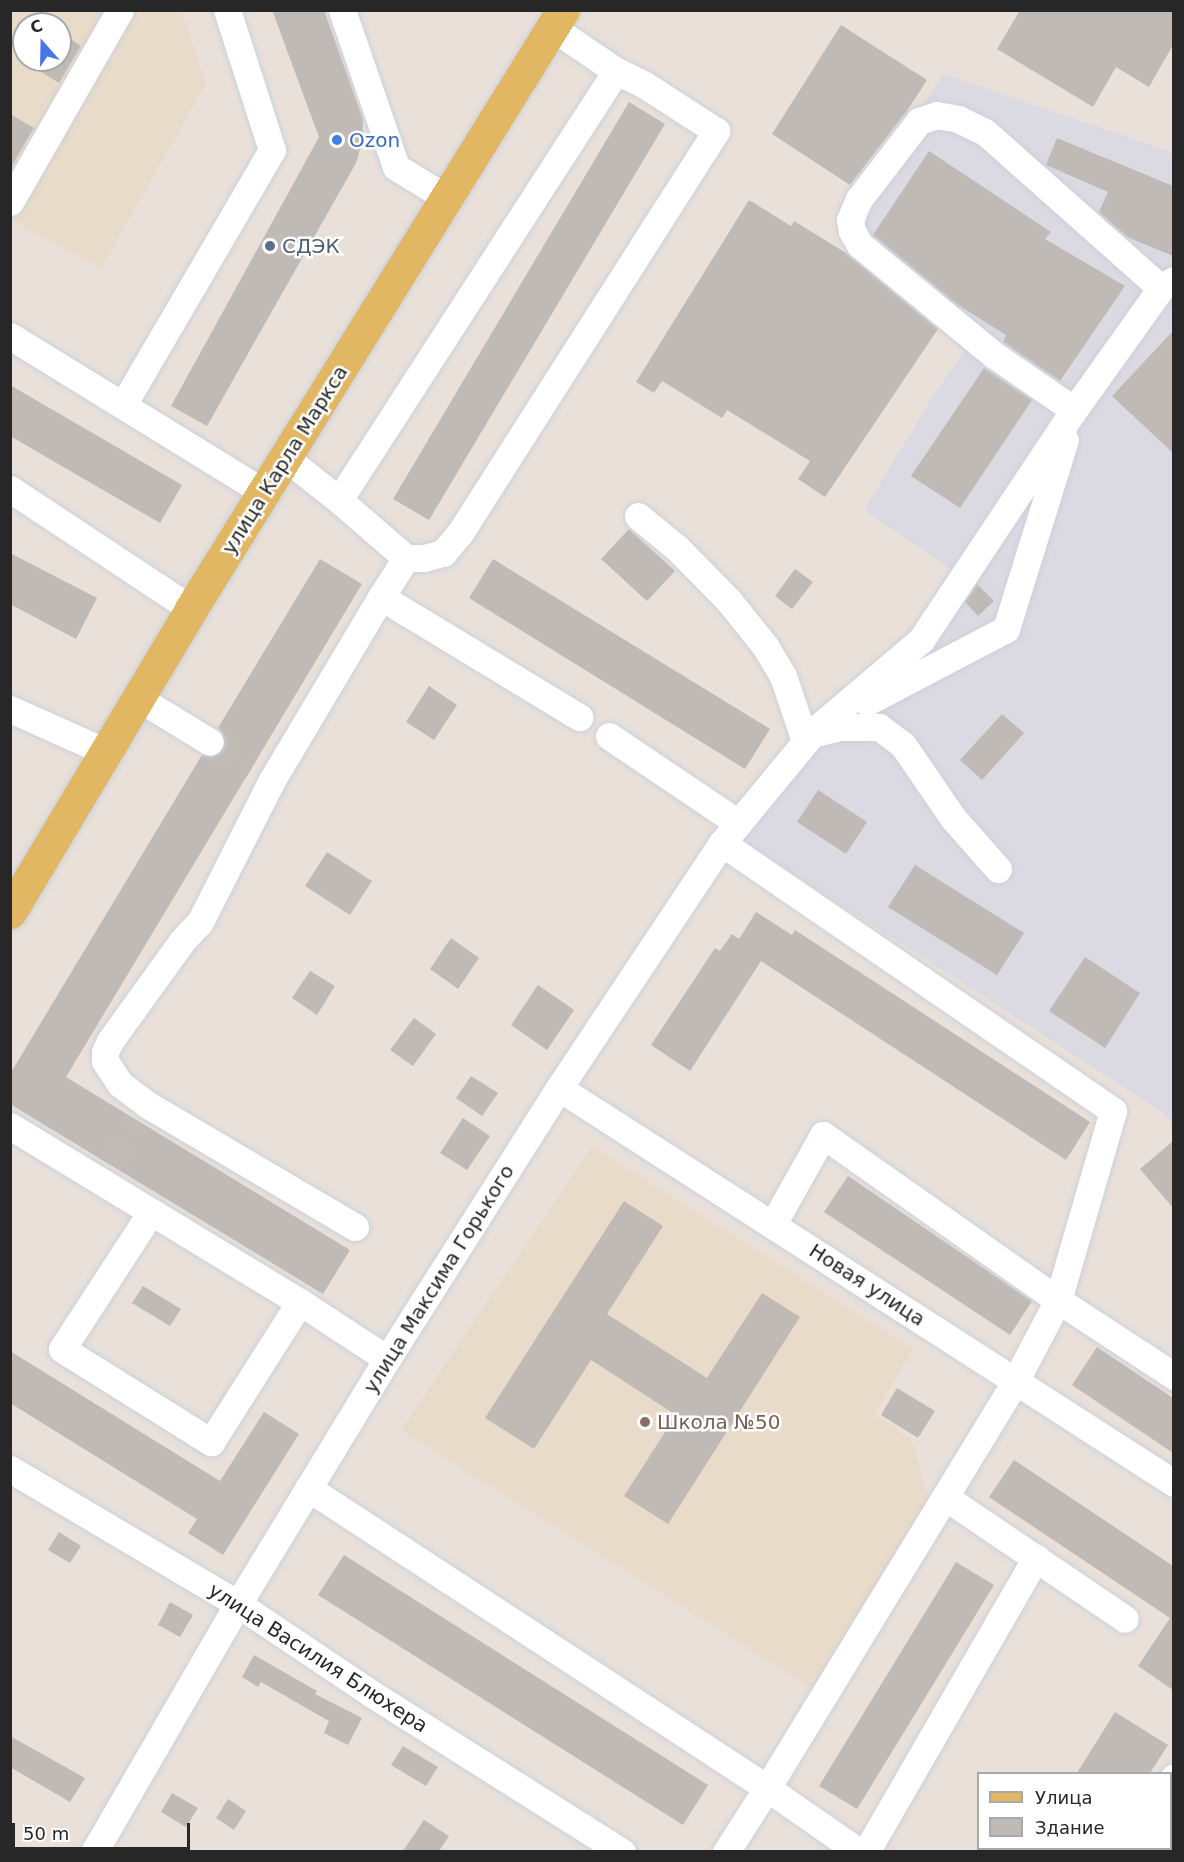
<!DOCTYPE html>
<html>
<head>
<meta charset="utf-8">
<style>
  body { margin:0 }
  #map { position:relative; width:1184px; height:1862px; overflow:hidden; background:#e8e0d9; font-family:"DejaVu Sans",sans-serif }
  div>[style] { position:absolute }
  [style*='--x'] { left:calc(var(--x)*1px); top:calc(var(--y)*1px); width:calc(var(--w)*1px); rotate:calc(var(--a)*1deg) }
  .industrial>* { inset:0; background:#dbd9e1 }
  .education>* { inset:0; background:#e9dbc9 }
  .building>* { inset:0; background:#c0bab6 }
  .minor-tunnel>* { height:27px; margin-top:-13.5px; transform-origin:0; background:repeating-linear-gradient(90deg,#c1bbb5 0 27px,transparent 0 41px) }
  .roads { filter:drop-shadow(0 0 2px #ccd0db) drop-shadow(0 0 2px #ccd0db) }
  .minor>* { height:27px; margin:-13.5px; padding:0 13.5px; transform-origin:13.5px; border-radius:13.5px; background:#fff }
  .major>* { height:33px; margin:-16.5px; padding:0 16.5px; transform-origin:16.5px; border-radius:16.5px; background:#e2b764 }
  .dots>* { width:16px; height:16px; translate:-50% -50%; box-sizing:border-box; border:3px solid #fff; border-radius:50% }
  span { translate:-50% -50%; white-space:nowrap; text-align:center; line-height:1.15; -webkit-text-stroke:5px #fff; paint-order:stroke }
  .shop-label { font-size:20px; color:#366cbe }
  .left { translate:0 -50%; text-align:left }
  .service-label { font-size:20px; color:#4e5e75 }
  .street-label { font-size:20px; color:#272727 }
  .education-label { font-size:20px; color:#785e54 }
  .frame { position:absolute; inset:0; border:12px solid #272727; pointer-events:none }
  .legend { position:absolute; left:977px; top:1772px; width:195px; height:78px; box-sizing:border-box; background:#fff; border:2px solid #a9a9a9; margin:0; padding:8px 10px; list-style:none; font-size:18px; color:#272727 }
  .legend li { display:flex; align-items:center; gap:12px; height:30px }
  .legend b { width:30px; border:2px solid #a9a9a9 }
  .north { position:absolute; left:12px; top:12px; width:60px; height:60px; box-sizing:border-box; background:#fff; border:2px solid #a9a9a9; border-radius:50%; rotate:340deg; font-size:16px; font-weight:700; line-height:24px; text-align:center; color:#272727 }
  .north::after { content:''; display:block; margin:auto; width:21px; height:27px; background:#4676e8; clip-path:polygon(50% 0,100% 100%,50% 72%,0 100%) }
  .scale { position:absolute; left:12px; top:1823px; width:178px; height:27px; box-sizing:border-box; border:3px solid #272727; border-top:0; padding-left:8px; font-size:18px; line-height:21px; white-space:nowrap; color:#272727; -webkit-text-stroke:4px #fff; paint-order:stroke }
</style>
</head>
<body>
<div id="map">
  <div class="industrial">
    <div style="clip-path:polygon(944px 74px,1173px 153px,1173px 1124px,1159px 1110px,737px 837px,823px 706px,916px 626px,950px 568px,864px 510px,935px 393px,965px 351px,849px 249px,836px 226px)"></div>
  </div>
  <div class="education">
    <div style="clip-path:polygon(evenodd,10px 11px,182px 11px,206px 84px,101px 268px,11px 220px,10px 11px,24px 24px,60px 24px,60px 60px,24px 60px,24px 24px)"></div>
    <div style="clip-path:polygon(592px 1146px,913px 1349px,874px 1415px,912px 1440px,929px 1501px,815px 1690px,401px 1430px)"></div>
  </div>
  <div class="building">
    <div style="clip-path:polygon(272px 10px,324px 10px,363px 119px,362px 143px,356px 163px,207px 426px,171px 406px,319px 137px)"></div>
    <div style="clip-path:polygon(1020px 10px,1173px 10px,1173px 45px,1149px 87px,1116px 67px,1093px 107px,997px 49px)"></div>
    <div style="clip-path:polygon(841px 25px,927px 80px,907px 111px,850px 185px,772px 134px)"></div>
    <div style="clip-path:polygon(60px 32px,81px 46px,59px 83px,22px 60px,60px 60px)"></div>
    <div style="clip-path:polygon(629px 102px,665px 124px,429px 520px,393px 499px)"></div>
    <div style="clip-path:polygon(10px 114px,34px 128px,10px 169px)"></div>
    <div style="clip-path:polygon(1057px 138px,1173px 186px,1173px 256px,1127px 237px,1099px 212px,1108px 192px,1046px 165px)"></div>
    <div style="clip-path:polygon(929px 151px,1051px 232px,1045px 239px,1125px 286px,1060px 381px,1003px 342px,1006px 335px,955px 303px,873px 235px)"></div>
    <div style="clip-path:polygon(749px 200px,791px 226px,794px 221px,846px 253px,938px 329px,825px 497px,798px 479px,810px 461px,727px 410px,722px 418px,662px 381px,654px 393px,636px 382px)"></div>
    <div style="clip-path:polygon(1173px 331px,1173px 453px,1112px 396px)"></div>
    <div style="clip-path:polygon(984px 368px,1032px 400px,960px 508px,911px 476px)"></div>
    <div style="clip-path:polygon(10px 385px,182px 485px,160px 523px,10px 436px)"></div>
    <div style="clip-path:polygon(629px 529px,675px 571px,647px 601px,601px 559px)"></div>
    <div style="clip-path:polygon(10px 553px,97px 598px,76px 639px,10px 604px)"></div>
    <div style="clip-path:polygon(320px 559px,362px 584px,66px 1077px,350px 1250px,323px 1294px,10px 1104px,10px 1074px,202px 755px,217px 756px,224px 750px,224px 735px,218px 728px)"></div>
    <div style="clip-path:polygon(493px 559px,770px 729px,745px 769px,469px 598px)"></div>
    <div style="clip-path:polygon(795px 569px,813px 582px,792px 609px,775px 596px)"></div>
    <div style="clip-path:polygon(977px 584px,994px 601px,978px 616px,965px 602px)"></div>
    <div style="clip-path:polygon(429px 686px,457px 705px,434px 740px,406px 722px)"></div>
    <div style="clip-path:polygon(1002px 714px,1024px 733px,982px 780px,960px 760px)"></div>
    <div style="clip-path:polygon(818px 790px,867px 822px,846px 854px,797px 822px)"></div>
    <div style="clip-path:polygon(327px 852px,372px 881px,350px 915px,305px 886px)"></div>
    <div style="clip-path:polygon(915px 865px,1024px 933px,997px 975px,888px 907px)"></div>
    <div style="clip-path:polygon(756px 912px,792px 935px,795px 930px,1090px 1122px,1066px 1160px,761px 961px,690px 1071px,651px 1045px,715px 948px,720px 951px,732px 934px,739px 939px)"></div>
    <div style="clip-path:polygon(451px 938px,479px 958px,458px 989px,430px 969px)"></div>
    <div style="clip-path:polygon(1085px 957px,1140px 993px,1105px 1048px,1049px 1011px)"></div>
    <div style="clip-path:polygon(310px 971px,335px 986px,317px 1015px,292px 998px)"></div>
    <div style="clip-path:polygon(538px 985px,574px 1010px,547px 1050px,511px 1025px)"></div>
    <div style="clip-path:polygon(414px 1018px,436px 1034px,413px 1066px,390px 1050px)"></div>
    <div style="clip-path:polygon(471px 1076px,498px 1093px,482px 1116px,456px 1098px)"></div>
    <div style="clip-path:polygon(463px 1118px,490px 1136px,467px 1170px,440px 1153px)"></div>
    <div style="clip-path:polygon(1173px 1141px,1173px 1208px,1140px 1169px)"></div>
    <div style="clip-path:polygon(848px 1176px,1032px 1301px,1010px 1335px,824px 1212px)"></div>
    <div style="clip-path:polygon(624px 1201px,663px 1226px,607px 1314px,707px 1378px,762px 1293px,800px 1317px,668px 1524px,624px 1496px,676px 1415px,591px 1360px,534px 1449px,485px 1418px)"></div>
    <div style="clip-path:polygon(143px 1286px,181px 1309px,170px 1326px,132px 1303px)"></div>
    <div style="clip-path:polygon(1097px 1347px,1173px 1398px,1173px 1453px,1072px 1385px)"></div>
    <div style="clip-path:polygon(10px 1351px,220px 1481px,264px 1412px,299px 1434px,223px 1555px,188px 1533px,197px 1519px,10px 1403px)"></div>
    <div style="clip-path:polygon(897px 1388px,935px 1411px,918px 1438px,881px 1415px)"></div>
    <div style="clip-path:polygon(1014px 1460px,1173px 1566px,1173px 1690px,1138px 1666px,1170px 1618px,989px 1497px)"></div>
    <div style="clip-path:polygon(59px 1532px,81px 1546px,70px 1563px,48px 1550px)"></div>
    <div style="clip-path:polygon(344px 1555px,708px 1785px,683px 1825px,318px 1595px)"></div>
    <div style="clip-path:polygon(956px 1562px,994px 1585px,857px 1809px,819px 1786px)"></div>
    <div style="clip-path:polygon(170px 1602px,193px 1615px,180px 1637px,158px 1625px)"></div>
    <div style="clip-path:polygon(254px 1655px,317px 1691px,315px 1694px,362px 1718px,348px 1745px,324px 1733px,329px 1721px,261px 1682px,258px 1687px,242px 1677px)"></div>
    <div style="clip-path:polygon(1115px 1712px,1168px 1745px,1150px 1773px,1077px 1773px)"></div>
    <div style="clip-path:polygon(10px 1736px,85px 1778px,70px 1802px,10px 1767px)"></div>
    <div style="clip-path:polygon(403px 1746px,438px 1767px,426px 1786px,391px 1765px)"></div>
    <div style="clip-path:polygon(172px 1793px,198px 1808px,186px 1827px,161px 1812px)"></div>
    <div style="clip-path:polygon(228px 1799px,246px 1811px,234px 1830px,216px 1818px)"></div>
    <div style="clip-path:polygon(424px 1820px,449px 1836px,439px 1851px,403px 1851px)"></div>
  </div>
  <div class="minor-tunnel">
    <div style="--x:210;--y:742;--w:49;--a:30.8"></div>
    <div style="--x:111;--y:1165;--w:51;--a:-59.4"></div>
  </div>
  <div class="roads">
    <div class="minor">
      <div style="--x:342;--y:10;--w:166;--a:71"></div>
      <div style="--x:396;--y:167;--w:60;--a:31.3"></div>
      <div style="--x:10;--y:202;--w:221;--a:-60.2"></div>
      <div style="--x:10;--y:336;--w:299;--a:31.6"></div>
      <div style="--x:123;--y:405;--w:295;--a:-59.7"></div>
      <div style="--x:272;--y:150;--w:147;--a:-107.8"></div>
      <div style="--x:1074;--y:410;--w:97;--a:-145.5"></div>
      <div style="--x:994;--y:355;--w:173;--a:-140.6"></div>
      <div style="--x:860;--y:245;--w:16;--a:-120"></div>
      <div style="--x:852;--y:231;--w:11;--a:-100"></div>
      <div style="--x:850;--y:220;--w:23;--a:-67"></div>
      <div style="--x:859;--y:199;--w:98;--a:-52.4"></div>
      <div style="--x:919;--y:121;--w:18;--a:-19"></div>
      <div style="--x:936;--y:115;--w:22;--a:10"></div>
      <div style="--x:958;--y:119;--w:30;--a:26"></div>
      <div style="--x:985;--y:132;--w:235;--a:41.6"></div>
      <div style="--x:287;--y:459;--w:66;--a:38.3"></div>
      <div style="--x:339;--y:500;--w:511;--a:-57.15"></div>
      <div style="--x:616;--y:71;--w:76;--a:-145.7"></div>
      <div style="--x:10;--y:489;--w:217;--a:33.5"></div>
      <div style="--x:339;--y:500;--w:89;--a:40.9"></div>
      <div style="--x:406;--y:558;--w:18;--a:0"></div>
      <div style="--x:424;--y:558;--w:20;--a:-15"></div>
      <div style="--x:443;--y:553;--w:26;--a:-50"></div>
      <div style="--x:460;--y:533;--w:477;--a:-57.5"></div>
      <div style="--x:716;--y:131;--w:85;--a:-147.1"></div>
      <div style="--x:645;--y:85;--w:32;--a:-154"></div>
      <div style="--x:638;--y:516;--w:50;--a:39.4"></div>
      <div style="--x:677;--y:548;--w:74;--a:45.5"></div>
      <div style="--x:729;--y:601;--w:58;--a:51.3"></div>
      <div style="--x:765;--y:646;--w:35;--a:59"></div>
      <div style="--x:783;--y:676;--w:69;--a:71.3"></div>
      <div style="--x:406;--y:558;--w:46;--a:122.7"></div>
      <div style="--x:381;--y:597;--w:232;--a:31.2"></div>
      <div style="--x:138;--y:698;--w:84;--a:31.4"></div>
      <div style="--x:867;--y:702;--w:157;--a:-27.7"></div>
      <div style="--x:1006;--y:629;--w:198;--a:-72.7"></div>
      <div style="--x:10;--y:709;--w:105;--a:24.1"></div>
      <div style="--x:812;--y:734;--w:29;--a:-14"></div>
      <div style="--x:840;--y:727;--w:39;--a:0"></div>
      <div style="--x:879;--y:727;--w:30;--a:37"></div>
      <div style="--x:903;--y:745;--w:88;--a:55.6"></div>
      <div style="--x:953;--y:818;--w:68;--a:48.6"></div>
      <div style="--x:609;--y:736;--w:156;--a:34"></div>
      <div style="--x:722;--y:843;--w:474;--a:34.4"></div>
      <div style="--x:1113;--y:1111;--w:197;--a:106.2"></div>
      <div style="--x:1058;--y:1300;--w:139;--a:33.2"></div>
      <div style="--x:559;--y:1088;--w:731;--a:32.71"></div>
      <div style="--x:10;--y:1126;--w:339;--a:31.3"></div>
      <div style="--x:300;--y:1302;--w:104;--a:33.2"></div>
      <div style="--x:151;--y:1212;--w:163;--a:123"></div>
      <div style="--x:62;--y:1349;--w:176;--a:32"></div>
      <div style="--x:211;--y:1442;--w:166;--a:-57.6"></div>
      <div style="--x:773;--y:1224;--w:102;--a:-60.7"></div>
      <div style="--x:823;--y:1135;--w:287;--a:35.1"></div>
      <div style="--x:1058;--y:1300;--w:93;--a:117.7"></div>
      <div style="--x:1015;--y:1382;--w:476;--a:121.4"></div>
      <div style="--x:767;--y:1788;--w:112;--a:34.8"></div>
      <div style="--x:355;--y:1227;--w:240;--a:-149.5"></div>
      <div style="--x:148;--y:1105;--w:35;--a:-143"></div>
      <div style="--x:120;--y:1084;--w:27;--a:-123"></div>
      <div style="--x:105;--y:1061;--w:9;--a:-90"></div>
      <div style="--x:105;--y:1052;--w:12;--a:-66"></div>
      <div style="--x:110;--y:1041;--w:123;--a:-54.2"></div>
      <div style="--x:182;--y:941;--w:26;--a:-47"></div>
      <div style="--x:200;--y:922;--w:159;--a:-63.1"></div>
      <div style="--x:272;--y:780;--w:213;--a:-59.2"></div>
      <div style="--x:10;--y:1469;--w:265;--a:30.6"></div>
      <div style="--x:238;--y:1604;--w:161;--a:33.9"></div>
      <div style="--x:372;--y:1694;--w:296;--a:32.3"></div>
      <div style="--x:308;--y:1488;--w:548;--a:33.17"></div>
      <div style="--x:767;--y:1788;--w:76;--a:122.6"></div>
      <div style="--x:945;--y:1497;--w:217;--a:34.1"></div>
      <div style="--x:1170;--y:1782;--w:6;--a:-51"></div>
      <div style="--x:94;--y:1852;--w:287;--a:-59.9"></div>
      <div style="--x:238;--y:1604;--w:287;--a:-58.7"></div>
      <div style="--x:387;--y:1359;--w:321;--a:-57.6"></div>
      <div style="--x:559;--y:1088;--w:294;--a:-56.4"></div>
      <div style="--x:722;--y:843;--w:148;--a:-50.5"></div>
      <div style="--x:816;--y:729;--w:138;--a:-40.3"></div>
      <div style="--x:921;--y:640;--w:276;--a:-56.4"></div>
      <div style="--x:1074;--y:410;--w:150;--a:-54.5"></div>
      <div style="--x:1161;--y:288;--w:15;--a:-32"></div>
      <div style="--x:866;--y:1852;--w:340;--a:-60"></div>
      <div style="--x:1128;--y:1852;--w:4;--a:-63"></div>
    </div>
    <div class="major">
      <div style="--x:10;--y:912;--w:353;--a:-59.1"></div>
      <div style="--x:191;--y:609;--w:705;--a:-58.16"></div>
    </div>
  </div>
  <div class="dots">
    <div style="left:337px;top:140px;background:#3f7fe0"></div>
    <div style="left:270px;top:246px;background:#5c6f8a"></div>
    <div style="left:645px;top:1422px;background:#8d6e63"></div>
  </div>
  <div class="shop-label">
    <span class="left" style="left:349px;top:140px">Ozon</span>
  </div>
  <div class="service-label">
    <span class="left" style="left:282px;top:246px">СДЭК</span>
  </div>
  <div class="street-label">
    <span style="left:285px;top:460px;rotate:-58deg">улица Карла Маркса</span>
    <span style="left:439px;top:1279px;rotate:-58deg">улица Максима Горького</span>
    <span style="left:867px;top:1285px;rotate:33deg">Новая улица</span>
    <span style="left:318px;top:1658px;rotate:33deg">улица Василия Блюхера</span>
  </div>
  <div class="education-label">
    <span class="left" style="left:657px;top:1422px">Школа №50</span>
  </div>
  <div class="frame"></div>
  <ul class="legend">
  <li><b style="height:8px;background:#e2b764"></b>Улица</li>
  <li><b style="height:16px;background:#c0bab6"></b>Здание</li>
  </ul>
  <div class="north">С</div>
  <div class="scale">50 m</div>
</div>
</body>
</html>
